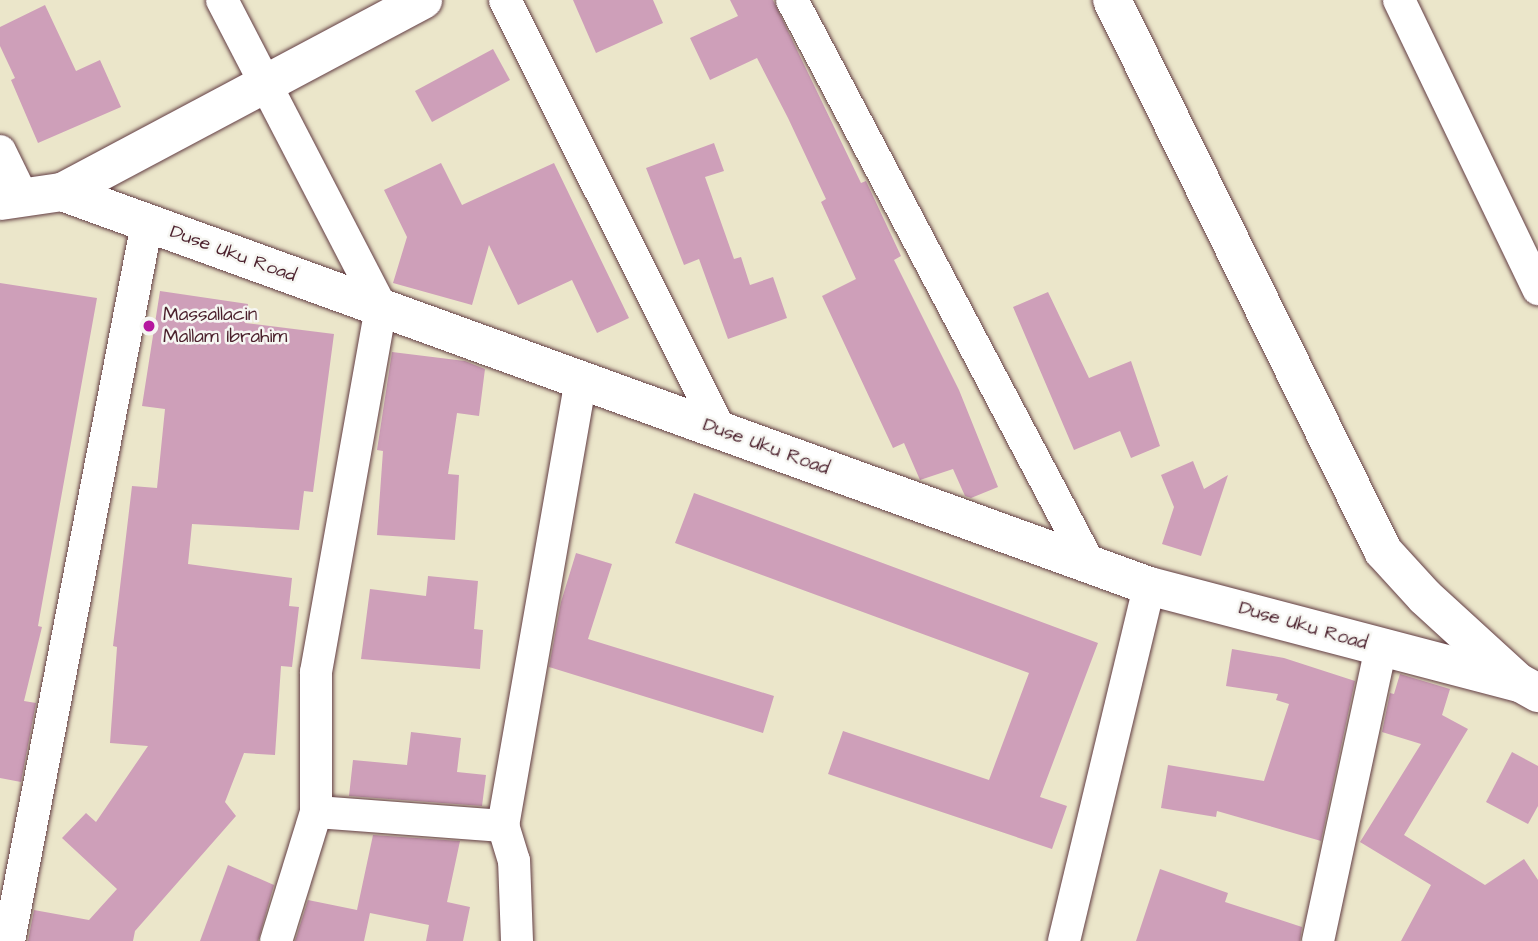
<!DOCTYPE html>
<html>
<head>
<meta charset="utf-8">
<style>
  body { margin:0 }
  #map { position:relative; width:1538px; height:941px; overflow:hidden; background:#ebe6ca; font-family:"Architects Daughter",sans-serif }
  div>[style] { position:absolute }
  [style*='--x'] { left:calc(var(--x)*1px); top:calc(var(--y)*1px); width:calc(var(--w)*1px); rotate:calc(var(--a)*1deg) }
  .building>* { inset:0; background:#ce9fb9 }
  .roads { filter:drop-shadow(0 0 2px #623d43) drop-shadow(0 0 2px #623d43) }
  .minor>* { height:32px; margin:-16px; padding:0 16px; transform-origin:16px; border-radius:16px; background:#fff }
  .tertiary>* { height:38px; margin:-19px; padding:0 19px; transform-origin:19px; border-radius:19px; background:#fff }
  .dots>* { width:19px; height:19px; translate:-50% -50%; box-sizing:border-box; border:4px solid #f6f6f2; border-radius:50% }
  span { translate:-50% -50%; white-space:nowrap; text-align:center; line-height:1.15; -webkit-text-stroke:5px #f6f6f2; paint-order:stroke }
  .street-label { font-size:19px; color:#4a1f2b }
  .poi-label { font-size:19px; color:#4a1f2b }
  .left { translate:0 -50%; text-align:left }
</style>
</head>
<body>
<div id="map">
  <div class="building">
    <div style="clip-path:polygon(573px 0,653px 0,663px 23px,596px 53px)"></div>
    <div style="clip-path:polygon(730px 0,773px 0,861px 183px,866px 181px,901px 256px,894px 260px,959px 390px,998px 487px,971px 498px,965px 496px,953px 469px,920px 480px,904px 443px,893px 448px,822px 296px,856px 279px,821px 202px,826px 199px,788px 118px,757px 58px,710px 80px,690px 38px,738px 16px)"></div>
    <div style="clip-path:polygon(45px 5px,76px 71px,100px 60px,121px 107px,38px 143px,11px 80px,15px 78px,0 46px,0 27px)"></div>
    <div style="clip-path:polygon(493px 49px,510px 80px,432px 122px,415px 91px)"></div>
    <div style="clip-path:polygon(714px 143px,724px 171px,705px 177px,734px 259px,741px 257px,750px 285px,773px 277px,787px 318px,728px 339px,699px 259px,684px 265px,646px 168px)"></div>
    <div style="clip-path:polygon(441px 163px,462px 205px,554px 163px,629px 318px,597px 333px,572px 280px,518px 305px,489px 245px,472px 305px,393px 283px,407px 237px,384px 190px)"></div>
    <div style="clip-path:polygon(0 283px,97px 298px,38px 626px,42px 627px,24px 701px,36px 703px,21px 782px,0 778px)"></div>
    <div style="clip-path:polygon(160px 291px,248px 304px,245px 323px,334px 334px,313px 492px,304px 491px,299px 530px,192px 524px,188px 564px,292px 578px,289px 606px,299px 607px,292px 667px,281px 666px,275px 755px,244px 753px,225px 802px,236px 816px,135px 931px,133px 941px,28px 941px,34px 910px,89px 920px,117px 889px,62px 838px,86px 813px,96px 822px,148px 746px,110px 743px,117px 647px,113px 646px,132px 486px,157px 488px,165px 409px,142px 406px)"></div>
    <div style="clip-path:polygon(1048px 292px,1089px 378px,1131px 361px,1160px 446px,1131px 458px,1120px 431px,1074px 450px,1013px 307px)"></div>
    <div style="clip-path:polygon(392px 352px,465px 361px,485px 369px,479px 416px,457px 413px,448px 474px,459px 475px,455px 540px,377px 535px,383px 451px,377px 450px)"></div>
    <div style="clip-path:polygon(1193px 461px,1204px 489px,1228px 475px,1201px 556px,1162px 544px,1174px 507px,1161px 475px)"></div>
    <div style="clip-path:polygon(694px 493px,1098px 643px,1040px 797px,1067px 806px,1052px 849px,828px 774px,843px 731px,989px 780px,1029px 673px,675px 543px)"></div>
    <div style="clip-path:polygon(576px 553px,612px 564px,588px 639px,774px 696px,763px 733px,549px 667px,561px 602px)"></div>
    <div style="clip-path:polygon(428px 576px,478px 581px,474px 629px,483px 630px,480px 669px,361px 659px,370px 589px,426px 596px)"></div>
    <div style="clip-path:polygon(1232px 649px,1284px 658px,1355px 681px,1321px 841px,1217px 811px,1216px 817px,1161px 808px,1168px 765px,1264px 781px,1289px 704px,1276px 700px,1278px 694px,1226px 686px)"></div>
    <div style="clip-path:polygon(1400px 674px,1450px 689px,1442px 715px,1468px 729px,1404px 835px,1485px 885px,1524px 859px,1538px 880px,1538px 941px,1401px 941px,1431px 885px,1360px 842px,1421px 744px,1382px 732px,1390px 693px,1394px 694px)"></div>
    <div style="clip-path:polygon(411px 732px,461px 738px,457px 772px,486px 775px,482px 806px,349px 796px,353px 760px,407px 765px)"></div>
    <div style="clip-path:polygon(1512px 752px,1538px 766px,1538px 806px,1528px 824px,1486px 802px)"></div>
    <div style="clip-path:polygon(373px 835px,460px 841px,447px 902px,470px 907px,463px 941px,426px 941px,429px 925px,370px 913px,364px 941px,295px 941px,308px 900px,357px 910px)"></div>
    <div style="clip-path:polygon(228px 865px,274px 885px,258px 941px,200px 941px)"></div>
    <div style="clip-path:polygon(1160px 869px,1228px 893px,1225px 902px,1302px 927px,1300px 941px,1136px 941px)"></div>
  </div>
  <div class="roads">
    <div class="minor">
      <div style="--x:222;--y:0;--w:346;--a:62.6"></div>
      <div style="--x:381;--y:307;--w:371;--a:100.1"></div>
      <div style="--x:316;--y:672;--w:140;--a:90"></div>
      <div style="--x:316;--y:812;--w:135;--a:107.2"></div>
      <div style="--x:505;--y:0;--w:482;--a:63.4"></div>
      <div style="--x:792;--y:0;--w:639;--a:62.19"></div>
      <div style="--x:1399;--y:0;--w:321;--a:64.3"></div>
      <div style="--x:0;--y:151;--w:50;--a:63.9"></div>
      <div style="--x:316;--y:812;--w:188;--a:4.3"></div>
      <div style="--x:9;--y:941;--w:731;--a:-79.12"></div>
      <div style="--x:517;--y:941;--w:80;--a:-92.1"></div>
      <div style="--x:514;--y:861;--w:37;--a:-107"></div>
      <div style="--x:503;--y:826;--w:453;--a:-80.1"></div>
      <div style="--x:1064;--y:941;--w:365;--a:-76.5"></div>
      <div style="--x:1318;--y:941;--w:300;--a:-77.9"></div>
    </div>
    <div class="tertiary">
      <div style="--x:1112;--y:0;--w:614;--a:63.81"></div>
      <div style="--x:1383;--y:551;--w:62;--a:47.6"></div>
      <div style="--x:1425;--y:597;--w:123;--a:42.4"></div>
      <div style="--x:62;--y:192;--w:409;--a:-28"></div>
      <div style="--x:0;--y:201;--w:63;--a:-8.3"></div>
      <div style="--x:62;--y:192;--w:1156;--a:19.92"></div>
      <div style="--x:1149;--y:586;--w:383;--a:14.7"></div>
      <div style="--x:1520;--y:683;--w:21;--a:29"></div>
    </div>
  </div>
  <div class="dots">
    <div style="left:149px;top:326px;background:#b5179e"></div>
  </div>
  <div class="street-label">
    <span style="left:233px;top:254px;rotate:20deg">Duse Uku Road</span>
    <span style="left:766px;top:447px;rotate:20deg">Duse Uku Road</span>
    <span style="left:1303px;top:626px;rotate:16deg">Duse Uku Road</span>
  </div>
  <div class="poi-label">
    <span class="left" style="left:163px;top:326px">Massallacin<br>Mallam Ibrahim</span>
  </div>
</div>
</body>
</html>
